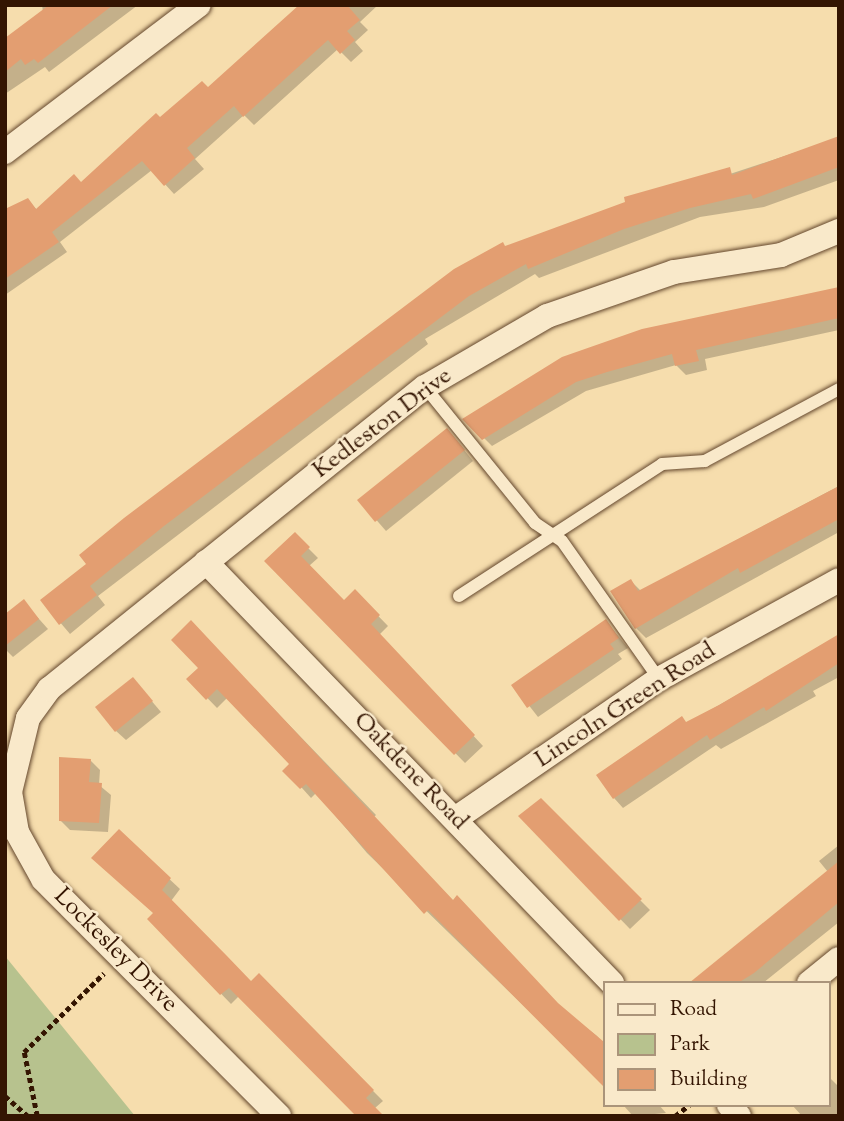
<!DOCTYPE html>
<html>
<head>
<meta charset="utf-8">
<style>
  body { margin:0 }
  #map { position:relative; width:844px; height:1121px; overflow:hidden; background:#f6ddad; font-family:"Sorts Mill Goudy",serif }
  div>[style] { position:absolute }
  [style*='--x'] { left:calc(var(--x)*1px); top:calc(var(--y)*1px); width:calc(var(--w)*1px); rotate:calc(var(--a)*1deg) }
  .green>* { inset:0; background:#b7c28e }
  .shadow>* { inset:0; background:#0003 }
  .building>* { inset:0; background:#e39e71 }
  .path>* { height:4.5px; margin-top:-2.25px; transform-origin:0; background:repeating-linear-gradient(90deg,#341502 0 5px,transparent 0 8.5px) }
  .roads { filter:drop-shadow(0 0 2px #64472d) drop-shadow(0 0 2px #64472d) }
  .service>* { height:12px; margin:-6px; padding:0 6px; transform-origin:6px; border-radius:6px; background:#f9e9ca }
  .minor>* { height:24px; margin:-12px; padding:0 12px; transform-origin:12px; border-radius:12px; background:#f9e9ca }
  span { translate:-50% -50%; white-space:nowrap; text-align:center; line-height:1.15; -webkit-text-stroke:5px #f9e9ca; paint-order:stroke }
  .street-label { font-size:24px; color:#341502 }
  .frame { position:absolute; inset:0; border:7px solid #341502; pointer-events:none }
  .legend { position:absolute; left:603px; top:981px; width:228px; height:126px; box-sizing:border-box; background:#f9e9ca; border:2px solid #aa947a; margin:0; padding:9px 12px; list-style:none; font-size:21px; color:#341502 }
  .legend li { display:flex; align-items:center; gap:14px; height:35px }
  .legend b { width:35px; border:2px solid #aa947a }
</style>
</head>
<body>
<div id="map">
  <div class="green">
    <div style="clip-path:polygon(5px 956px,135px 1116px,5px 1116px)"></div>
  </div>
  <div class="shadow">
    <div style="clip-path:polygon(42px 5px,138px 5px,49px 72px,45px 67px,5px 94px,5px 40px,43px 12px)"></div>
    <div style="clip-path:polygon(300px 5px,378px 5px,360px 22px,368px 30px,355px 42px,363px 51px,351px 62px,338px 49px,254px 125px,244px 115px,195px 159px,204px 169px,174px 194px,152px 170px,60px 242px,67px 252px,5px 295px,5px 211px,28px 200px,37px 210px,81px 184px,209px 90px)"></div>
    <div style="clip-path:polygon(839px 138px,839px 180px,764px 207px,700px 217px,539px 278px,535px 274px,425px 339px,428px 344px,98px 596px,105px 605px,70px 634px,42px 601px,506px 248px)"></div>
    <div style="clip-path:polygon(839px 289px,839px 330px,705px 359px,707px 370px,686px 375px,676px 365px,586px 391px,492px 446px,465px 419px)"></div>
    <div style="clip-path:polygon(456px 440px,473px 461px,386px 531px,359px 500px)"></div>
    <div style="clip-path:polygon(839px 486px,839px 532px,646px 638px,636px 628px,631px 581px,641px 591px)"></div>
    <div style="clip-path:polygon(295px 535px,318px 558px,309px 566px,344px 602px,355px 592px,388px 626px,379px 635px,483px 746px,465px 763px,267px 561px)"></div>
    <div style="clip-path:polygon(23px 601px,48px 629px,13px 657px,5px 649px,5px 616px)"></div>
    <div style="clip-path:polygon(606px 621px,628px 648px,618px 654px,622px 659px,538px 717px,513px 685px)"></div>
    <div style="clip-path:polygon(191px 623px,376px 815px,372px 819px,557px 1005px,597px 1036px,604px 1044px,604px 1084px,367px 853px,316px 793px,311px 798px,302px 788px,285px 771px,292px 764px,228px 697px,217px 708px,189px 679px,200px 668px)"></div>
    <div style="clip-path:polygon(839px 638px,839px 677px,813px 691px,816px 696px,721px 749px,716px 745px,623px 808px,614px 798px,687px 723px)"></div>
    <div style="clip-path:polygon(133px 679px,161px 712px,126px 740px,116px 731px)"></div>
    <div style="clip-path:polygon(90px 760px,100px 770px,99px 785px,111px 795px,108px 832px,70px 830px,60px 820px)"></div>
    <div style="clip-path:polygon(540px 800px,650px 910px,630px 929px,520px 816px)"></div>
    <div style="clip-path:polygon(119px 832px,180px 889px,171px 901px,251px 983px,259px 976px,383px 1101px,375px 1108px,239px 996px,231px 1004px,149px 919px,155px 914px)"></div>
    <div style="clip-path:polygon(839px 845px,839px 922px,763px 983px,691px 983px,828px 872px,819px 861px)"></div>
    <div style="clip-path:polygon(831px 1079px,839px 1087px,839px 1116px,802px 1116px,792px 1105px,828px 1105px)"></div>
    <div style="clip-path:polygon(623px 1105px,659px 1105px,666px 1113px,633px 1116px)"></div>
  </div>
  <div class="building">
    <div style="clip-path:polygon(49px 5px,113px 5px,38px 63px,34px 59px,25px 65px,21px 59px,5px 72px,5px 38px)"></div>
    <div style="clip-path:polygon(299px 5px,347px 5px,360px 20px,347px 31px,355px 40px,340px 54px,328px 40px,243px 117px,234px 106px,187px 148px,195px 158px,164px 186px,142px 161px,52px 232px,59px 242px,5px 279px,5px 209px,28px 198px,36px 209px,74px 174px,81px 182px,156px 113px,160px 117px,202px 81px,208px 87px)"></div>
    <div style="clip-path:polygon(839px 136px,839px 167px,753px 199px,751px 194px,690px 208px,624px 229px,528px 269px,526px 264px,469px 296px,164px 526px,90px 586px,97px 595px,59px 625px,40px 600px,86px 564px,79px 555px,124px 518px,454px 269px,503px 242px,505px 246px,625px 202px,624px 197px,730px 167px,732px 175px)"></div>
    <div style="clip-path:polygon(839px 287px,839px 318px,696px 350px,699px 361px,675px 366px,672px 354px,607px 372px,576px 382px,482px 440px,462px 419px,562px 357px,642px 329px)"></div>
    <div style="clip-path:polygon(447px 428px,465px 450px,375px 522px,357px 500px)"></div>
    <div style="clip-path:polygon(839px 486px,839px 519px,740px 573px,738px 568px,635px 629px,610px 591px,631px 579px,638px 591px)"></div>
    <div style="clip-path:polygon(295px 532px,310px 547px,301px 556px,344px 600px,355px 589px,380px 615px,371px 624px,475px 735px,454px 755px,264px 561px)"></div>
    <div style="clip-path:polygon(24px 599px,39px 619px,5px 646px,5px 614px)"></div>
    <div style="clip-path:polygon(606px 619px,619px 638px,610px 644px,614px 649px,527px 708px,511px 685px)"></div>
    <div style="clip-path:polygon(191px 620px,453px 900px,457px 895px,558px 1003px,604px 1042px,604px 1087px,428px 910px,424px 914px,306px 784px,300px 789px,282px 771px,289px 764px,217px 689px,206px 700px,186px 679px,198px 668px,171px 640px)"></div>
    <div style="clip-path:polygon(839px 634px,839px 663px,766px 711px,764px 707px,710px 740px,707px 735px,613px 799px,596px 775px,682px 716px,686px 722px,719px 705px)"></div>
    <div style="clip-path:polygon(133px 677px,153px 701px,115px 732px,95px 707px)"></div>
    <div style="clip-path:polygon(59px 757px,91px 759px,89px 782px,102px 783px,99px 823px,59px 821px)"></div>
    <div style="clip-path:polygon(541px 798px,642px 899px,619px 921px,518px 816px)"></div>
    <div style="clip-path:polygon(119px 829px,171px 878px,162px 890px,227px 956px,251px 981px,259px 973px,374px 1090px,366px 1098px,384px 1116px,356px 1116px,229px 988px,220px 995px,147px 919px,153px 913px,91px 858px)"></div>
    <div style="clip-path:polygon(839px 861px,839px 902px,754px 973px,738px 983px,689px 983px)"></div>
  </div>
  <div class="path">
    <div style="--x:5;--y:1096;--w:30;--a:41"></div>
    <div style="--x:37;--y:1116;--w:65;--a:-101.5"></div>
    <div style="--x:24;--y:1052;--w:112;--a:-44.6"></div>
    <div style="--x:675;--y:1116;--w:18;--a:-38"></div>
  </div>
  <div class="roads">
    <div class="service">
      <div style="--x:425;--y:387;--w:175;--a:51"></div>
      <div style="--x:535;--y:523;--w:32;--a:34"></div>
      <div style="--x:562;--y:541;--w:169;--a:54.9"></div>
      <div style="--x:459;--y:596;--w:242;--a:-33"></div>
      <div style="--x:662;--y:464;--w:43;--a:-4"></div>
      <div style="--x:705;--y:461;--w:152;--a:-28.2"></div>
    </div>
    <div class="minor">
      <div style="--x:5;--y:152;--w:243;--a:-37.2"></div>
      <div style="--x:206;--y:562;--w:585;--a:46.04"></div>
      <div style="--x:455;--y:819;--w:247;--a:-34.5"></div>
      <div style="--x:659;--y:679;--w:205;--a:-28.8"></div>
      <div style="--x:809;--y:983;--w:38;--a:-39"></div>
      <div style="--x:729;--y:1105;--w:15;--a:48"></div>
      <div style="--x:279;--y:1116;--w:334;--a:-134.9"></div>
      <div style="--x:43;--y:879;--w:54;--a:-119"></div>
      <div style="--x:17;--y:832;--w:41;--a:-99.9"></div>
      <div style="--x:10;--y:792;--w:76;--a:-76.3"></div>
      <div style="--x:28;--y:718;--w:36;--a:-54"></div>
      <div style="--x:49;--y:689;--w:482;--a:-38.8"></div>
      <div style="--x:425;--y:387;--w:141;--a:-30.2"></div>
      <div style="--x:547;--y:316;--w:134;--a:-19.1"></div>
      <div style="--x:674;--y:272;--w:108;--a:-9"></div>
      <div style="--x:781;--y:255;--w:63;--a:-22.5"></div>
    </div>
  </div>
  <div class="street-label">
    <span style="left:383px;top:424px;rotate:-37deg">Kedleston Drive</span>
    <span style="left:626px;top:706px;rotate:-33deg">Lincoln Green Road</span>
    <span style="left:410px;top:772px;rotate:46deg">Oakdene Road</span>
    <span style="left:115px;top:951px;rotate:45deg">Lockesley Drive</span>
  </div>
  <div class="frame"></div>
  <ul class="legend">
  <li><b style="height:9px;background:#f9e9ca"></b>Road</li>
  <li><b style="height:19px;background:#b7c28e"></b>Park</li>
  <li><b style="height:19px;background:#e39e71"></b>Building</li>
  </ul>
</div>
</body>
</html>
